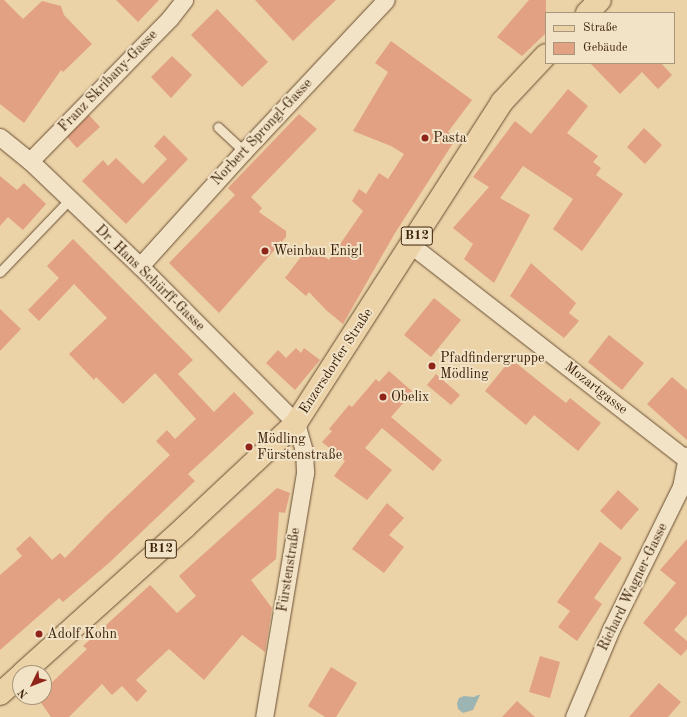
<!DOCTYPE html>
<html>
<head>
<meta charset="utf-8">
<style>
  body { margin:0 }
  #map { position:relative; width:687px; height:717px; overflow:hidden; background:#ebd2a7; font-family:"Old Standard TT",serif }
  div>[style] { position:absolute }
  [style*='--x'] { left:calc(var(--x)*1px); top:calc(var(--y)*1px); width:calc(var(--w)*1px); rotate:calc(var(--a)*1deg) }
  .water>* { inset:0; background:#9cb5b2 }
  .building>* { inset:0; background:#e2a182 }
  .roads { filter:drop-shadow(0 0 1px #684e32) drop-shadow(0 0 1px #684e32) }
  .lane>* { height:9px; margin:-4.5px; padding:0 4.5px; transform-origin:4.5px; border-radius:4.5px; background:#f2e2c6 }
  .street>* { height:17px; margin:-8.5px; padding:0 8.5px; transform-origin:8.5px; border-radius:8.5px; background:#f2e2c6 }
  .primary>* { height:22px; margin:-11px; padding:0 11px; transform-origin:11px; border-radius:11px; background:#ebd2a7 }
  .dots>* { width:11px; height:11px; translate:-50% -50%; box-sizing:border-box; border:2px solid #f2e2c6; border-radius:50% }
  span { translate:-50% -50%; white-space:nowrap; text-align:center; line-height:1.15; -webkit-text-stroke:4px #f2e2c6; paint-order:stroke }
  .shield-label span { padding:1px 3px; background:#f2e2c6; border:1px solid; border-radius:3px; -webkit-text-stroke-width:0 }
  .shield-label { font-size:13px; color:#3c220b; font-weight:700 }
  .street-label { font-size:14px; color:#3c220b }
  .poi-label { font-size:14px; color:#3c220b }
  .left { translate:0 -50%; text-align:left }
  .legend { position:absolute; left:545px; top:12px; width:130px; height:52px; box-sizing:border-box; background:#f2e2c6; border:1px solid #a9957b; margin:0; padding:5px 7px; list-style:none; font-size:12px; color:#3c220b }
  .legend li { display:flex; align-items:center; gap:8px; height:20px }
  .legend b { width:20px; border:1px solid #a9957b }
  .north { position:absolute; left:12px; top:665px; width:40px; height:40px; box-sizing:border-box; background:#f2e2c6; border:1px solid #a9957b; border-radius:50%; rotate:227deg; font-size:11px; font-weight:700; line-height:16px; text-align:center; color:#3c220b }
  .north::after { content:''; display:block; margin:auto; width:14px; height:18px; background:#8f2418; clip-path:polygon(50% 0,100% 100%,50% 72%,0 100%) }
</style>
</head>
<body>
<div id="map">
  <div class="water">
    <div style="clip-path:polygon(478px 695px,480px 695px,473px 710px,463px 713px,458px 709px,457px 703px,459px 698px,464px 696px,474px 697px)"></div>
  </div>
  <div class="building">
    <div style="clip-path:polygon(0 0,4px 0,23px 19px,42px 1px,61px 6px,64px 15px,92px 44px,63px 72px,61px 70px,24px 123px,0 104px)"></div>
    <div style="clip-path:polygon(116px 0,159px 0,138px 22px)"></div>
    <div style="clip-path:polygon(255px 0,336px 0,293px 41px)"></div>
    <div style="clip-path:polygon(529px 0,546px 0,546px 33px,522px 56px,497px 37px)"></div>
    <div style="clip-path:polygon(217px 9px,268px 62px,242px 87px,191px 35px)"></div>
    <div style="clip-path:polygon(391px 41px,472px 100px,448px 132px,457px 137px,395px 233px,343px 324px,326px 310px,309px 292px,306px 296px,285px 278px,309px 246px,329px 260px,363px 211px,352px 201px,359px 189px,366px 194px,379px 173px,388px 179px,404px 154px,391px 146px,353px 131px,388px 72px,375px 63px)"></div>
    <div style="clip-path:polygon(172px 56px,192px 75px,171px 98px,151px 77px)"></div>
    <div style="clip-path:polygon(590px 63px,661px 63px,672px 75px,658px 89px,642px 72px,620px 94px)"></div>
    <div style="clip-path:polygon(568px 89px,588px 106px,567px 133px,598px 156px,593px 162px,601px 168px,596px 175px,623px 194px,582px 251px,553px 229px,573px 199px,523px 166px,500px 198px,530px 215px,494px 283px,464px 259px,473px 244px,453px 228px,489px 187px,473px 177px,515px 121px,531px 134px)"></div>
    <div style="clip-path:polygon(299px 114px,317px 129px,251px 197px,262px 208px,259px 212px,286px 231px,286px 237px,219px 313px,169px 263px,235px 195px,228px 188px)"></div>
    <div style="clip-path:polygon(89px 115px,100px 127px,77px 148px,67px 137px)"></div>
    <div style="clip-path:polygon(644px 128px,662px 145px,645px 164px,627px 147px)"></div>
    <div style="clip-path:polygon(164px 135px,188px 159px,126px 224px,82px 181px,103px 160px,108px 166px,116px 158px,143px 184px,167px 159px,154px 146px)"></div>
    <div style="clip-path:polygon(0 176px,17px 190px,24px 183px,46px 204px,23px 230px,8px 217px,0 226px)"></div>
    <div style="clip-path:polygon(73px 239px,193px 360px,178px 374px,214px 412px,234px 392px,254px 413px,188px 474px,195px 481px,110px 562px,63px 602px,59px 598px,0 650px,0 575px,22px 556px,16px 549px,30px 536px,52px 560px,60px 553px,65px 558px,106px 516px,170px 455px,156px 441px,167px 430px,175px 439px,196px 419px,155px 373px,123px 404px,96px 377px,94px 380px,69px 354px,107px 318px,74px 284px,39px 321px,28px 310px,59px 278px,47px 266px)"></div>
    <div style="clip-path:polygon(531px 263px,576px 303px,569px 313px,579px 321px,564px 338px,510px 296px)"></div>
    <div style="clip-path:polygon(434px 298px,461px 320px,431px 357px,404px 335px)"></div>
    <div style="clip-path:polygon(0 309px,21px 329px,0 351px)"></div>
    <div style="clip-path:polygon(609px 335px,644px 363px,622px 390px,588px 362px)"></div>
    <div style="clip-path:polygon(296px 348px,301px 353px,304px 348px,320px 360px,295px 390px,266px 363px,278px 350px,286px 358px)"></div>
    <div style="clip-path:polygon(511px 359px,566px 403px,570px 398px,601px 423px,578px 451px,534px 415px,526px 425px,485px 391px)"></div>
    <div style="clip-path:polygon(389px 371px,413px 392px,391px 417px,442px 460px,433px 471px,382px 428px,365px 448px,392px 470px,367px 500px,334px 476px,345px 461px,322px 442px,332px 431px,329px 429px,349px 405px,352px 407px,376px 379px,379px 382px)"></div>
    <div style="clip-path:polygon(436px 374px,460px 395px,451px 405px,427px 385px)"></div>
    <div style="clip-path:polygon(672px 377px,687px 390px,687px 440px,647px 404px)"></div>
    <div style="clip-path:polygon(277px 488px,290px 493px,285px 513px,279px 512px,276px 559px,251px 580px,272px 608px,265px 652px,242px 635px,204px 680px,169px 649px,136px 680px,147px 691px,137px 702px,122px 686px,112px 695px,102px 684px,69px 717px,51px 717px,37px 697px,44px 697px,44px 690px,87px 649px,83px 646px,150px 585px,177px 613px,196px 596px,179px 576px)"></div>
    <div style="clip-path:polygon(618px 490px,639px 509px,621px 530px,600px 511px)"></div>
    <div style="clip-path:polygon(387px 503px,404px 518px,389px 535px,404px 547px,384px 573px,352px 549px)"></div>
    <div style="clip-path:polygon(687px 539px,687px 615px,674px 630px,687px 641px,687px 649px,681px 656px,643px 623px,676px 583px,660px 570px)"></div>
    <div style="clip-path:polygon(600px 542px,622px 558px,594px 598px,602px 604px,577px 641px,558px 627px,570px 611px,557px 602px)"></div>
    <div style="clip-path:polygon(540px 656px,560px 662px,550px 698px,529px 692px)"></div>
    <div style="clip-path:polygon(331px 667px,357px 683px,336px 717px,325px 717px,308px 706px)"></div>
    <div style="clip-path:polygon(659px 683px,681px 702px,668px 717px,629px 717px)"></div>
    <div style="clip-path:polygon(517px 701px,535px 717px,502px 717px)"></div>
  </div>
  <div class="roads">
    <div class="lane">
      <div style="--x:218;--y:127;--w:35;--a:43"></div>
      <div style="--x:0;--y:272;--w:100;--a:-46.2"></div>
    </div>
    <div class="street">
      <div style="--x:0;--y:137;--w:38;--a:39"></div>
      <div style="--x:30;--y:161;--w:152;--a:43.7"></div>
      <div style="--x:140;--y:266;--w:221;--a:45.2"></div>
      <div style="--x:296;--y:423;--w:29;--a:74"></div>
      <div style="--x:304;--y:451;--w:22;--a:87"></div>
      <div style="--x:305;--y:473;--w:247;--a:99.5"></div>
      <div style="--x:30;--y:161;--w:200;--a:-45.6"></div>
      <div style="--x:170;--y:18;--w:23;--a:-52"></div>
      <div style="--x:411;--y:245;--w:347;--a:37.9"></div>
      <div style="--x:140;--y:266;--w:155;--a:-47.9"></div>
      <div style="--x:244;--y:151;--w:207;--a:-46.8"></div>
      <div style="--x:574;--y:717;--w:95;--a:-67.2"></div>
      <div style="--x:611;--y:629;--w:158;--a:-63.8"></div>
      <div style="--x:681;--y:487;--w:32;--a:-79"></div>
    </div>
    <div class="primary">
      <div style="--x:587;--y:13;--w:18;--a:-45"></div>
      <div style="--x:23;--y:673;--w:218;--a:-42"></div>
      <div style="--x:185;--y:527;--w:152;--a:-43.1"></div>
      <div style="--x:296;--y:423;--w:381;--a:-57.3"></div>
      <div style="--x:502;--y:102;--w:64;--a:-46.9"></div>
      <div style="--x:0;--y:694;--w:27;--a:-42"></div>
    </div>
  </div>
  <div class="dots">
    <div style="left:425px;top:138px;background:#8f2418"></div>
    <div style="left:265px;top:251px;background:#8f2418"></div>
    <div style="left:432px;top:366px;background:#8f2418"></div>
    <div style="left:383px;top:397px;background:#8f2418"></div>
    <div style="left:249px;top:447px;background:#8f2418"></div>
    <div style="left:39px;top:634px;background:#8f2418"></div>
  </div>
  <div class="shield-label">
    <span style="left:417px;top:236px">B12</span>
    <span style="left:161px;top:549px">B12</span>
  </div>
  <div class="street-label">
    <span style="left:108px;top:81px;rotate:-46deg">Franz Skribany-Gasse</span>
    <span style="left:262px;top:132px;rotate:-47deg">Norbert Sprongl-Gasse</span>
    <span style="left:150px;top:278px;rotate:44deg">Dr. Hans Schürff-Gasse</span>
    <span style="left:336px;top:361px;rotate:-57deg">Enzersdorfer Straße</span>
    <span style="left:596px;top:388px;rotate:38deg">Mozartgasse</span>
    <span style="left:289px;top:570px;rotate:-81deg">Fürstenstraße</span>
    <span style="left:633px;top:587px;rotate:-64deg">Richard Wagner-Gasse</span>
  </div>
  <div class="poi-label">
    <span class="left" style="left:433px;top:138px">Pasta</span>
    <span class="left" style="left:273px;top:251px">Weinbau Enigl</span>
    <span class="left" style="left:440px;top:366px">Pfadfindergruppe<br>Mödling</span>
    <span class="left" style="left:391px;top:397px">Obelix</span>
    <span class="left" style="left:257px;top:447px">Mödling<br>Fürstenstraße</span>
    <span class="left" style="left:47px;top:634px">Adolf Kohn</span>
  </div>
  <ul class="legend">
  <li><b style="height:5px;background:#ebd2a7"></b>Straße</li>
  <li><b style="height:11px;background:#e2a182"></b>Gebäude</li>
  </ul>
  <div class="north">N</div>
</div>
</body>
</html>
